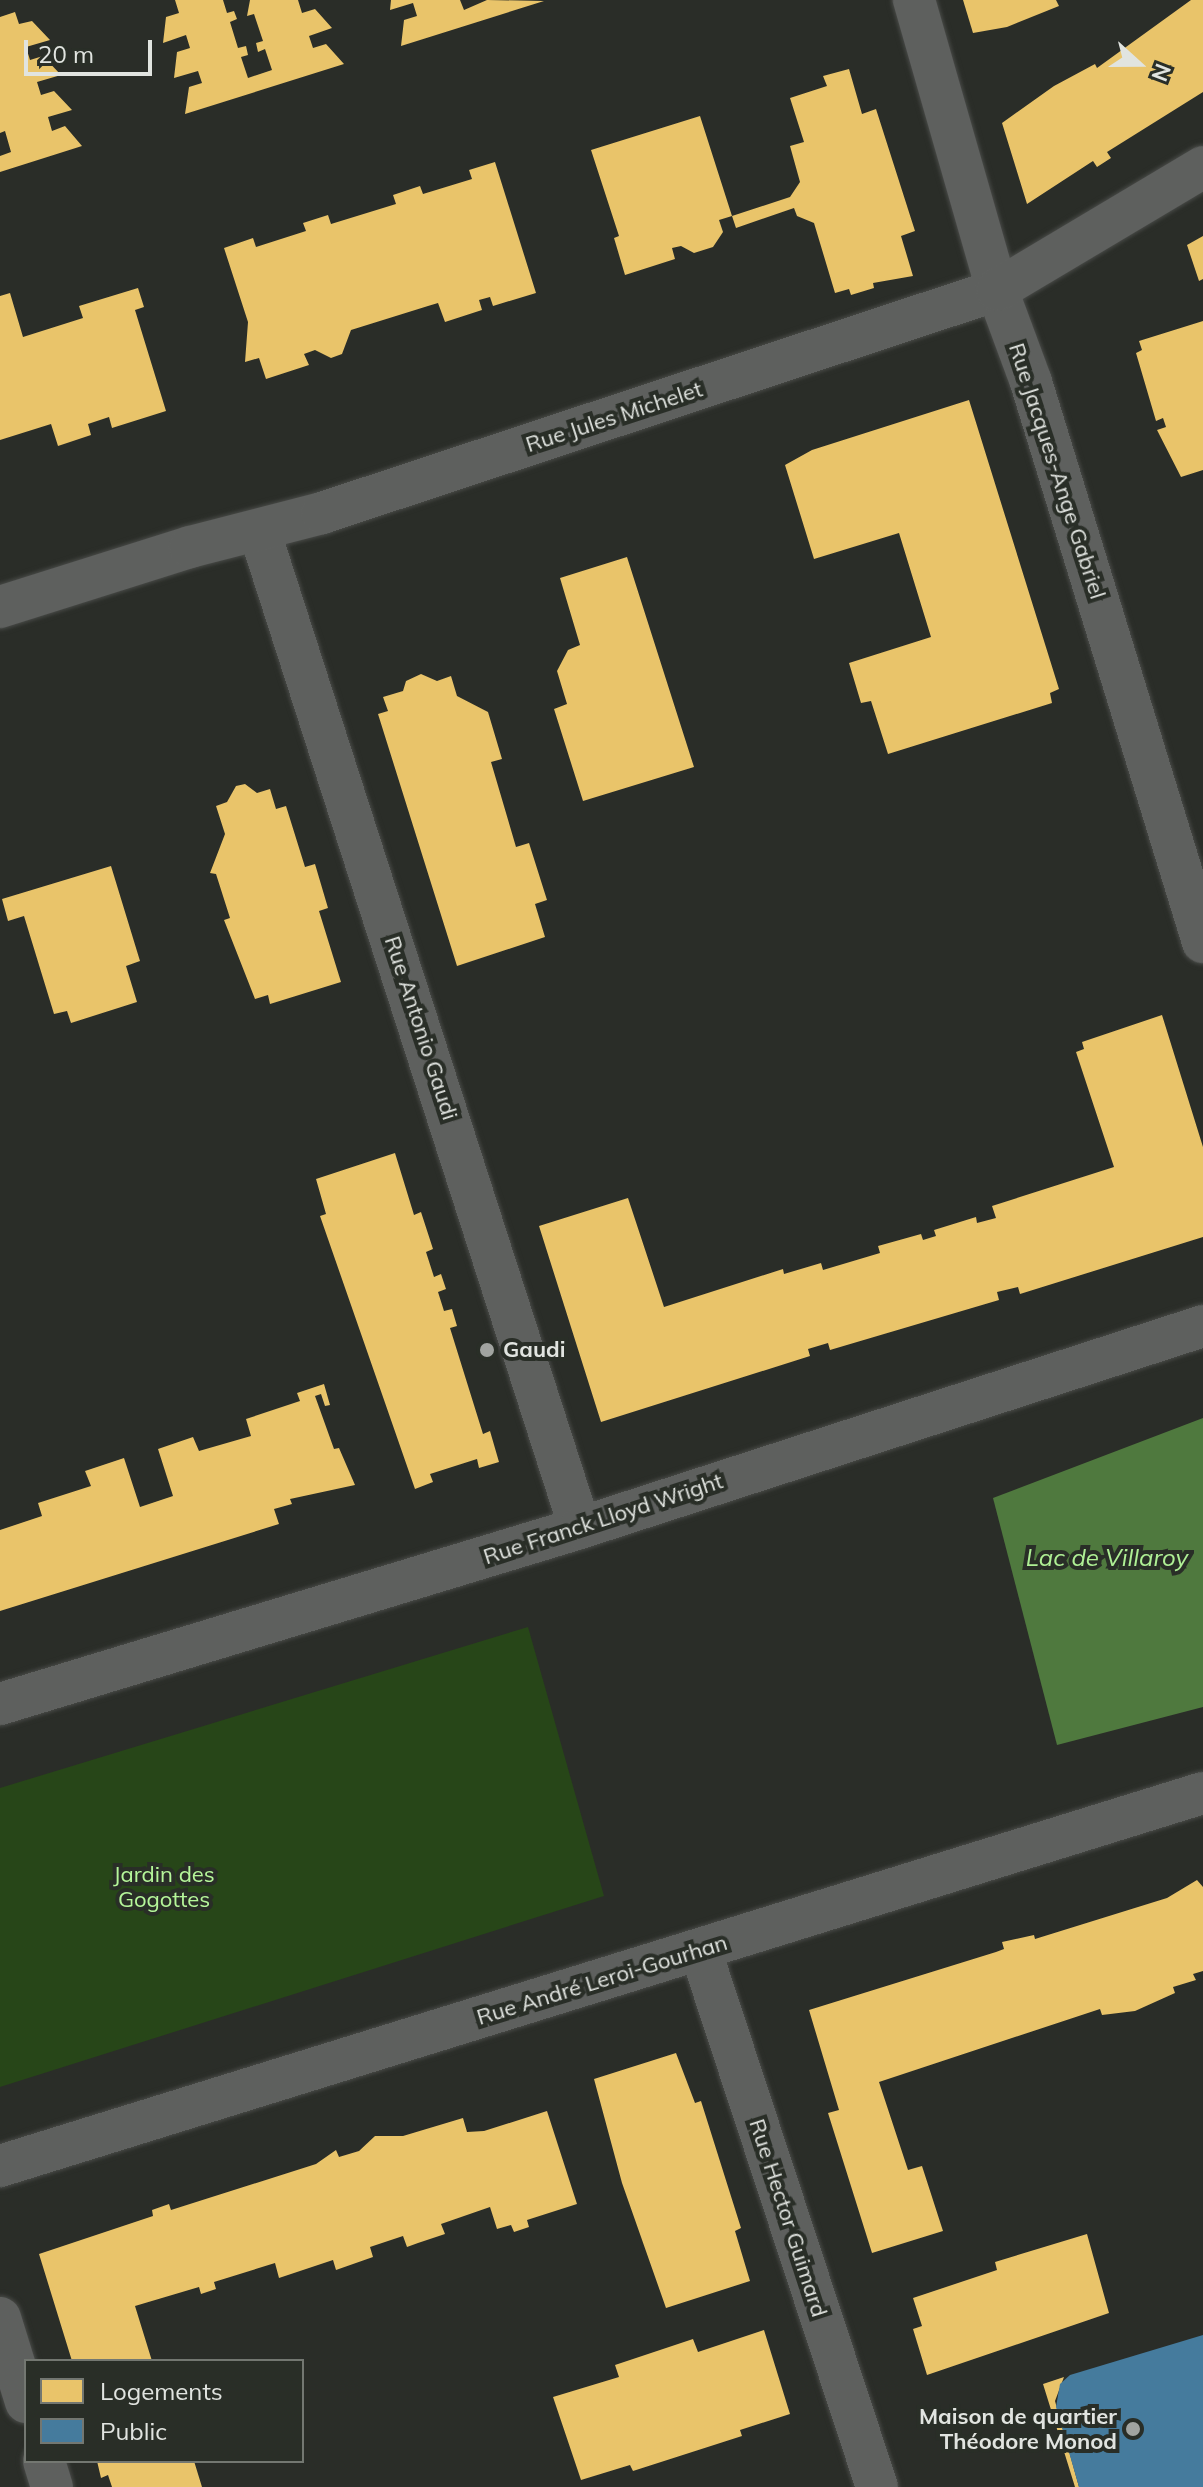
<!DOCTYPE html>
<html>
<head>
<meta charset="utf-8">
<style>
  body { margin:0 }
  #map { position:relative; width:1203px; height:2487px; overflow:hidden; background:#2a2d28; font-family:Mulish,sans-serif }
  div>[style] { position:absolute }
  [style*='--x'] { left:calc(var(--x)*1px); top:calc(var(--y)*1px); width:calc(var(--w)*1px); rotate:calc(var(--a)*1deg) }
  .green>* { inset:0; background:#274618 }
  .water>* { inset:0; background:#4f793e }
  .homes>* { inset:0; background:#e9c46a }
  .public>* { inset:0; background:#457b9d }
  .roads { filter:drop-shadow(0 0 2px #484a47) drop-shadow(0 0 2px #484a47) }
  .minor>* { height:42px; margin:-21px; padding:0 21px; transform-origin:21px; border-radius:21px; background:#5e605e }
  .dots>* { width:22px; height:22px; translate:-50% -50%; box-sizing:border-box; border:4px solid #292e27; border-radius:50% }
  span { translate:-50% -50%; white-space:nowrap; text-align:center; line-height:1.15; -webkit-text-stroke:8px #292e27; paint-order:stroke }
  .street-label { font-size:22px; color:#e1e4e0 }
  .poi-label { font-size:22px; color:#e1e4e0; font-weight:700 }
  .left { translate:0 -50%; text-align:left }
  .right { translate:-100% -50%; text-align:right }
  .park-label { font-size:22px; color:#b5f69a }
  .water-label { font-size:24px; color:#aff095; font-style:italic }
  .legend { position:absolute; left:24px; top:2359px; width:280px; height:104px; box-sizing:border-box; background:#292e27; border:2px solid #737771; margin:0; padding:10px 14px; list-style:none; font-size:24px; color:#e1e4e0 }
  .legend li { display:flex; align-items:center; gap:16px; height:40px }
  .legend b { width:40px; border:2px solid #737771 }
  .north { position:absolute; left:1099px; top:24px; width:80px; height:80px; -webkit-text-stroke:6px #292e27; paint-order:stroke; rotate:111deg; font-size:22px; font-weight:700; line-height:32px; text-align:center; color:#e1e4e0 }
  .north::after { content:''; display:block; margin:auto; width:28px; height:36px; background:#e1e4e0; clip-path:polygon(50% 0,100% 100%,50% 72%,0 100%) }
  .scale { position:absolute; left:24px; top:40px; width:128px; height:36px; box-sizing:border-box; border:4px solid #e1e4e0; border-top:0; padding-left:10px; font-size:24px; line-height:28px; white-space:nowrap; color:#e1e4e0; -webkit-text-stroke:6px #292e27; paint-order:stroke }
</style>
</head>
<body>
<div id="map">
  <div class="green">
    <div style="clip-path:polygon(528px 1627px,604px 1896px,0 2087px,0 1788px)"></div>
  </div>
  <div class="water">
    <div style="clip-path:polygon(1203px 1418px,1203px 1707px,1057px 1745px,993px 1498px)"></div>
  </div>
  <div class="homes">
    <div style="clip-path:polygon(175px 0,223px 0,227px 13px,234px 11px,237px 19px,230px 22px,238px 48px,246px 46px,248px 55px,241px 57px,248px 78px,272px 70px,265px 49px,258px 52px,256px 43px,263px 41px,254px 14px,247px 16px,250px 0,298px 0,302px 13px,315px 9px,332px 28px,309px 36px,313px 48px,326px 44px,344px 64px,185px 114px,189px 87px,202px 83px,198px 71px,174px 78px,177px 52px,190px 48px,186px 35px,163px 43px,166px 17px,179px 13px)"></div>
    <div style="clip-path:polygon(391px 0,460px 0,464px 10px,487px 0,544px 1px,401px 46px,404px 20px,417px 16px,413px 3px,390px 10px)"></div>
    <div style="clip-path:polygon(963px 0,1056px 0,1059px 6px,1007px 27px,973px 33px)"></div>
    <div style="clip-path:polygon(1191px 0,1203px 0,1203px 92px,1107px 152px,1111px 158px,1097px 167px,1093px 161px,1027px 204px,1002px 123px,1054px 86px,1095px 64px,1097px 68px)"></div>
    <div style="clip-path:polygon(15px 12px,19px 24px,32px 21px,50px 40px,26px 47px,30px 60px,43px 56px,61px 75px,37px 82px,41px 95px,54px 91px,72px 110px,48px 117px,52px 131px,65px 126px,82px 146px,0 172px,0 156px,11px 152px,5px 131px,0 133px,0 17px)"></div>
    <div style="clip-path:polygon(849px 69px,862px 114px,876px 109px,915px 231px,901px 236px,913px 276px,873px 283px,874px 288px,851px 295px,849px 289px,835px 293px,814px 223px,797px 216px,794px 208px,736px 228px,732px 216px,719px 220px,723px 232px,713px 247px,694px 253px,681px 246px,672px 248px,675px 259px,625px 275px,614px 238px,619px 236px,591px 150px,700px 116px,732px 216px,790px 197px,800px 182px,790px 146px,804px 142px,790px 98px,827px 86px,823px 76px)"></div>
    <div style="clip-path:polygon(495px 162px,536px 293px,493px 306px,490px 297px,479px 300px,482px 310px,445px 322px,438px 303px,428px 306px,351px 330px,342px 354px,331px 358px,315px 350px,304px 354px,309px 365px,266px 379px,259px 358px,245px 362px,248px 322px,224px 248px,253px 238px,256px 247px,306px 231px,303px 223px,328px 215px,331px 224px,396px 204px,393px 195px,420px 186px,423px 194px,472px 179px,469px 170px)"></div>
    <div style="clip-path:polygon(1203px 236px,1203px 279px,1199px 281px,1187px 245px)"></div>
    <div style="clip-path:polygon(138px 288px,144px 307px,135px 310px,166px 411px,112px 428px,109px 417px,88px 424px,91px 435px,58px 446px,51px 424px,0 440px,0 296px,10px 293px,23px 337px,83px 318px,79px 306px)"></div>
    <div style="clip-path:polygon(1203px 321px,1203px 470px,1181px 477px,1157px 430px,1166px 427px,1163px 418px,1156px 421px,1136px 353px,1142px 350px,1139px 341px)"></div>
    <div style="clip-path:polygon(969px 400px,1059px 689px,1050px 693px,1052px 703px,888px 754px,871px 701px,861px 703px,849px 663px,931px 637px,899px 533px,814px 559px,785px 465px,812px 450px)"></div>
    <div style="clip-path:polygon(627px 557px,694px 767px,583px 801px,554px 709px,567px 704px,557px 671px,568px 650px,580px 645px,560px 578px)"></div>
    <div style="clip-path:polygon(421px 674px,437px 681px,451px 676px,457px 696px,488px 712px,502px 759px,491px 762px,516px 847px,529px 843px,547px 900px,535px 904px,545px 937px,457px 966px,378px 714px,388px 711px,383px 697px,403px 691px,406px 681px)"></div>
    <div style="clip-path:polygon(245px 784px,257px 793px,270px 789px,276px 809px,286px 806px,305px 867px,315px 864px,328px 908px,319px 911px,341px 982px,270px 1004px,268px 995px,255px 999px,224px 920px,230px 918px,216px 874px,210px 873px,225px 834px,216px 806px,227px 802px,236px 786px)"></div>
    <div style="clip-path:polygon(111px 866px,140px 961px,126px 966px,137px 1002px,71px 1023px,67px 1011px,54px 1014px,24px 916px,8px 921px,2px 899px)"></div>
    <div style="clip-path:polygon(1162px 1015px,1203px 1147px,1203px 1237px,1020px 1294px,1018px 1287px,997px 1292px,999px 1300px,830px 1350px,828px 1343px,808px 1349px,810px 1356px,601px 1422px,539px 1226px,628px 1198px,664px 1307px,783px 1269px,784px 1274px,821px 1263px,823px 1270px,880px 1253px,878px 1246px,921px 1234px,923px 1240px,936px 1236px,934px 1230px,976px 1217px,977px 1223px,996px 1218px,992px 1206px,1114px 1167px,1076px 1052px,1084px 1049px,1082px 1042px)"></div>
    <div style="clip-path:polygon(395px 1153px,414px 1215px,421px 1212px,433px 1249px,426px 1252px,434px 1277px,441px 1274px,446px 1289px,438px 1292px,444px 1311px,452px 1309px,457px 1326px,450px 1328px,483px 1434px,490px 1431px,499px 1462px,479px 1468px,477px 1459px,430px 1474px,433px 1482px,415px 1489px,320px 1216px,326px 1214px,316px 1179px)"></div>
    <div style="clip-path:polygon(324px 1384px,330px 1405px,325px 1406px,321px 1394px,315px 1396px,334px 1449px,339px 1448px,355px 1485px,290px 1499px,292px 1504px,274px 1509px,279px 1524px,0 1611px,0 1530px,42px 1516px,38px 1503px,91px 1486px,85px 1471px,124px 1458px,140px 1507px,173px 1496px,158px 1449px,193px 1437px,199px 1451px,251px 1436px,246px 1419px,300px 1401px,297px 1393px)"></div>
    <div style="clip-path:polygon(1197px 1880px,1203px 1887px,1203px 1971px,1193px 1974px,1196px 1980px,1173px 1987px,1175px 1993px,1135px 2011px,1102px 2015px,1100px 2009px,879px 2082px,908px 2170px,922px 2166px,943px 2231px,872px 2253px,828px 2113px,839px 2110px,809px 2010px,996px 1952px,1004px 1949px,1002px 1942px,1034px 1935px,1035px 1939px,1167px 1898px)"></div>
    <div style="clip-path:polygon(676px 2053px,695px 2103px,701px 2101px,741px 2228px,735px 2231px,750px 2281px,666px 2308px,622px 2183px,594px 2079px)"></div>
    <div style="clip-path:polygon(547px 2111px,577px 2204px,527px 2220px,529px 2227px,514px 2232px,511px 2225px,497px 2229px,490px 2207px,441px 2224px,445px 2234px,418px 2243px,407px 2247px,403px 2236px,370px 2247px,373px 2257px,336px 2270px,333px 2260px,279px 2278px,275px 2263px,214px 2282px,216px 2289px,201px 2294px,199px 2287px,135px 2306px,152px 2361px,72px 2361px,39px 2254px,153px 2216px,152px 2210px,169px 2204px,171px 2210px,316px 2164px,336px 2150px,339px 2157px,359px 2151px,375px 2136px,403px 2136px,463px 2118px,467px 2132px,484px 2131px)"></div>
    <div style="clip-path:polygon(1087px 2234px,1109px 2313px,927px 2375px,913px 2329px,922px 2326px,913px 2298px,997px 2270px,995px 2262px)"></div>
    <div style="clip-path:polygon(764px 2330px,790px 2414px,740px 2430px,742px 2436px,633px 2471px,630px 2465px,581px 2480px,553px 2397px,619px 2377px,615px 2365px,693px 2339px,698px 2352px)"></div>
    <div style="clip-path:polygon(1064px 2377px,1055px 2401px,1079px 2487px,1075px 2487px,1043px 2384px)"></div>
    <div style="clip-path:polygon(97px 2461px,194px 2461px,202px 2487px,112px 2487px,108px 2475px,101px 2478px)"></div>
  </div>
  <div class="public">
    <div style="clip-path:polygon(1203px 2335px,1203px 2487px,1079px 2487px,1056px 2407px,1060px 2384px,1070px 2375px)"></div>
  </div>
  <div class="roads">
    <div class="minor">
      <div style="--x:914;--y:0;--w:302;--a:74"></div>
      <div style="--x:997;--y:290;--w:98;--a:69.7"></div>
      <div style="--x:1031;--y:382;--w:586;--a:72.93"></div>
      <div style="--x:259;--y:530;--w:1048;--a:72.17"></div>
      <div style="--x:0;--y:607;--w:199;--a:-17.5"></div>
      <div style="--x:190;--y:547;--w:136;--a:-14.4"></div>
      <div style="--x:322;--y:513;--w:711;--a:-18.28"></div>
      <div style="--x:997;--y:290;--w:240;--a:-30.8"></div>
      <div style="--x:0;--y:1704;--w:606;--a:-16.88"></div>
      <div style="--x:580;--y:1528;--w:655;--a:-17.96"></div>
      <div style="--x:700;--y:1949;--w:566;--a:71.79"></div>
      <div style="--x:0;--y:2166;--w:1259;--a:-17.23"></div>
      <div style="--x:0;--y:2318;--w:88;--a:72.8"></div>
      <div style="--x:44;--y:2461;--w:27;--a:73"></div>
    </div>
  </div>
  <div class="dots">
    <div style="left:487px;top:1350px;background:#a1a4a0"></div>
    <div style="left:1133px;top:2429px;background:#a1a4a0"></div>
  </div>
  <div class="street-label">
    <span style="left:614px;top:417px;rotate:-18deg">Rue Jules Michelet</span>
    <span style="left:1057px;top:471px;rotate:72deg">Rue Jacques-Ange Gabriel</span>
    <span style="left:421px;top:1028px;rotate:72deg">Rue Antonio Gaudi</span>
    <span style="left:603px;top:1519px;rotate:-18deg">Rue Franck Lloyd Wright</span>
    <span style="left:602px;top:1980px;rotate:-17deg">Rue André Leroi-Gourhan</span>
    <span style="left:788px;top:2218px;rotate:72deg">Rue Hector Guimard</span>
  </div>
  <div class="poi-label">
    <span class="left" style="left:503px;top:1350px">Gaudi</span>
    <span class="right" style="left:1117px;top:2429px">Maison de quartier<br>Théodore Monod</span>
  </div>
  <div class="park-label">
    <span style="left:164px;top:1887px">Jardin des<br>Gogottes</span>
  </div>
  <div class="water-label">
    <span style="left:1107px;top:1558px">Lac de Villaroy</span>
  </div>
  <ul class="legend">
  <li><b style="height:22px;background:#e9c46a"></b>Logements</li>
  <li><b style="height:22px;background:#457b9d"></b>Public</li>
  </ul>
  <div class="north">N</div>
  <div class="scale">20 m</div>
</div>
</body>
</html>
